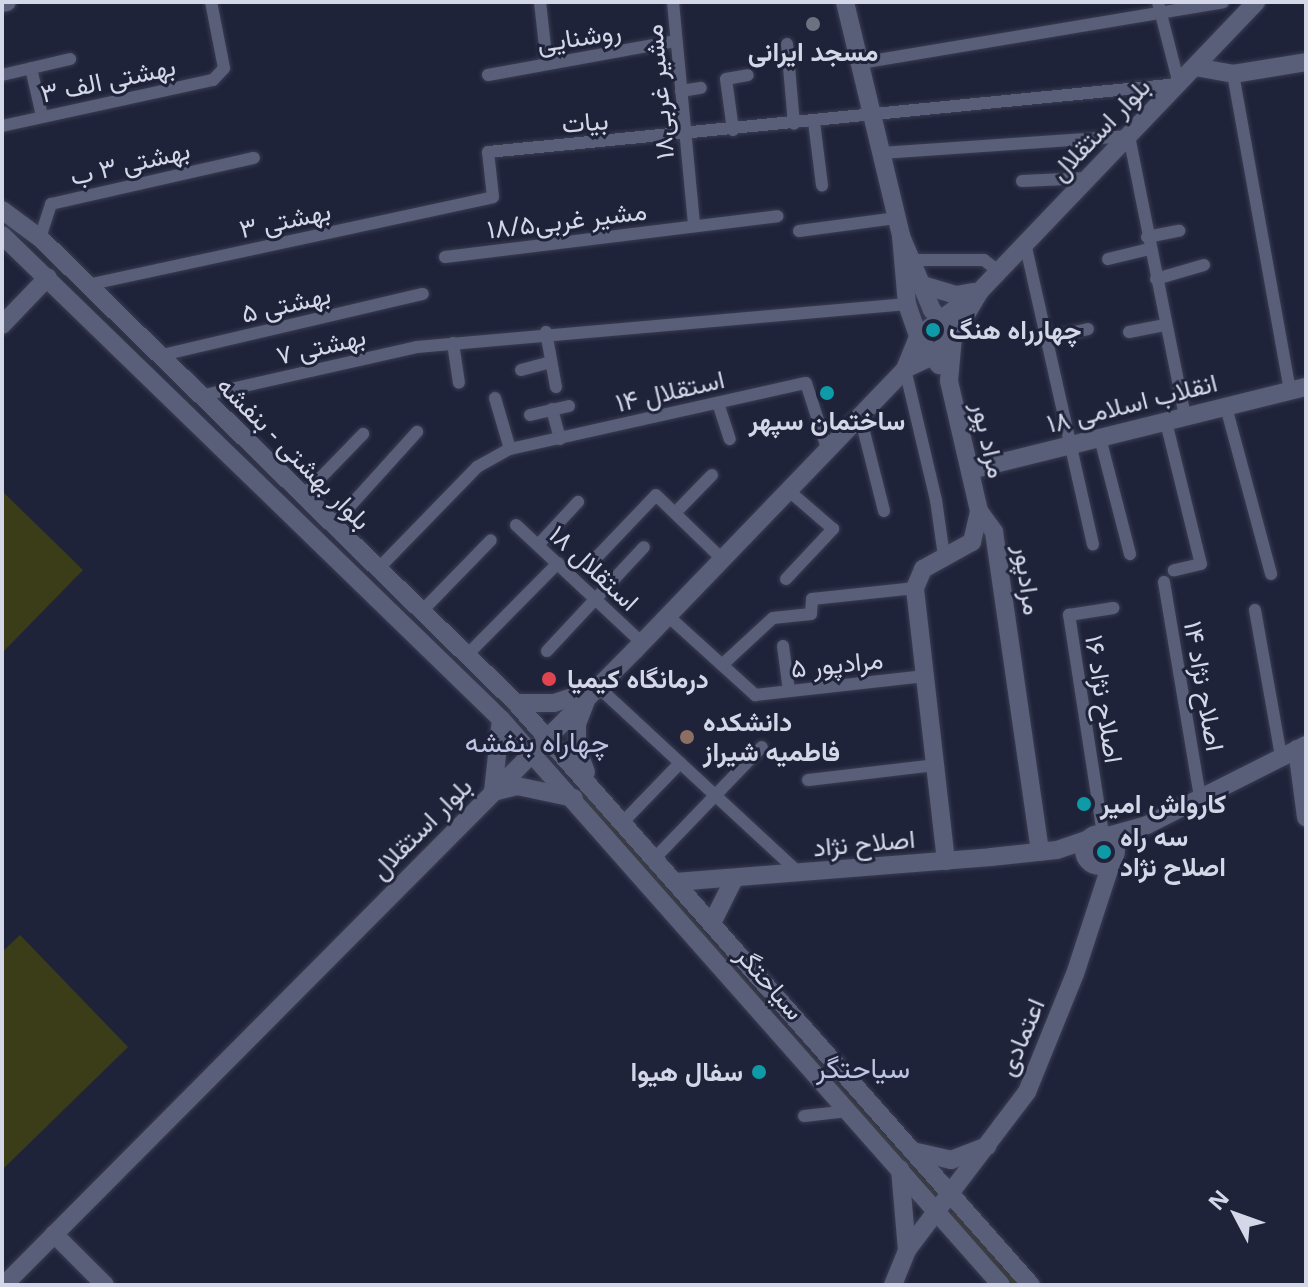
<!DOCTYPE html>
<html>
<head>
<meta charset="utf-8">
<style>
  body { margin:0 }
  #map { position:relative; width:1308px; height:1287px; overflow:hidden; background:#1f233a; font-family:"Noto Sans",Vazirmatn,sans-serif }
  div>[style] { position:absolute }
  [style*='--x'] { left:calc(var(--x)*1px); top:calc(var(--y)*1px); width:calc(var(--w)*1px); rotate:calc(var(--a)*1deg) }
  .green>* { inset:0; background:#3b3d19 }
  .roads { filter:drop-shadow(0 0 2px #3a3d51) drop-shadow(0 0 2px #3a3d51) }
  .street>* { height:12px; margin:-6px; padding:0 6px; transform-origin:6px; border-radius:6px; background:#595e79 }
  .secondary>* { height:18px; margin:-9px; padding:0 9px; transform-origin:9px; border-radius:9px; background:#595e79 }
  .secondary>.ring { margin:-9px; padding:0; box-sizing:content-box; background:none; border:18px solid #595e79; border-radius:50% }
  .dots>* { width:22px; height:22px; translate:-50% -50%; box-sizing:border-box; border:4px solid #1f233a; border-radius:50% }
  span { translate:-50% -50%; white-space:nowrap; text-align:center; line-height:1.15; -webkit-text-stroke:6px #1f233a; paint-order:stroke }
  .street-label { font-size:26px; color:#d4d7e7 }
  .poi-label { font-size:26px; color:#d4d7e7; font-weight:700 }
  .left { translate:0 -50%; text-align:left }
  .right { translate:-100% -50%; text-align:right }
  .neighbourhood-label { font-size:28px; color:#bec4e3 }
  .frame { position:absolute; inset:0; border:4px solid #d4d7e7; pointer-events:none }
  .north { position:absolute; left:1196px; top:1175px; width:80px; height:80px; -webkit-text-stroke:6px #1f233a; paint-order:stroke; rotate:311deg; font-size:22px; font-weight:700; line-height:32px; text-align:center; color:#d4d7e7 }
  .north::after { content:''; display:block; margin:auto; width:28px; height:36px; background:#d4d7e7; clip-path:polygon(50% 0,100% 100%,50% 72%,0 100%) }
</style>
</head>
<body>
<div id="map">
  <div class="green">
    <div style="clip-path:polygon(2px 491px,83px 570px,2px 653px)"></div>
    <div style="clip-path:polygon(576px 783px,779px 1019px,939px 1195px,935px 1198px,590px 808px)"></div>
    <div style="clip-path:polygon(20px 935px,128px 1047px,2px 1170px,2px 952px)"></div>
    <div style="clip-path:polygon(954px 1211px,1002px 1267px,1019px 1285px,1011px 1285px,950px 1215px)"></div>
  </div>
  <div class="roads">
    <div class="street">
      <div style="--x:540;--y:2;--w:62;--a:83.6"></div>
      <div style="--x:673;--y:2;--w:225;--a:84.6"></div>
      <div style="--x:787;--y:44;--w:80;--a:85"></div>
      <div style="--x:860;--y:63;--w:368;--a:-9.5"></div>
      <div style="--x:31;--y:68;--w:49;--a:77.1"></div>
      <div style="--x:1233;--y:74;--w:322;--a:79.8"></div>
      <div style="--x:2;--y:75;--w:70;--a:-13.2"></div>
      <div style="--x:488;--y:75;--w:191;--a:-10.3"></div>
      <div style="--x:681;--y:91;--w:20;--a:-9"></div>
      <div style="--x:814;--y:122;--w:64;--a:82.8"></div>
      <div style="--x:2;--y:126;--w:216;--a:-12.3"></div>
      <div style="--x:213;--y:80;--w:16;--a:-47"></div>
      <div style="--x:224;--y:68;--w:67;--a:-101.1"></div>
      <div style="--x:733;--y:130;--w:51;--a:-97.8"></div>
      <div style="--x:726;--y:79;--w:22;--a:-10"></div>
      <div style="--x:881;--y:153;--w:249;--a:-3.9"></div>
      <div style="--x:1129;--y:136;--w:287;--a:78.7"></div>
      <div style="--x:1022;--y:181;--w:66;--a:-2.6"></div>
      <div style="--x:799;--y:231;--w:99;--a:-7.6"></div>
      <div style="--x:1147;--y:237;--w:33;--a:-11"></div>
      <div style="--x:40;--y:238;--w:36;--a:-72"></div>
      <div style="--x:51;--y:204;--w:208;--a:-12.8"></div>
      <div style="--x:1025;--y:243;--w:309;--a:77.3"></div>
      <div style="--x:445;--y:257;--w:335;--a:-7"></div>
      <div style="--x:1108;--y:259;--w:42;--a:-13.7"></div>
      <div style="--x:915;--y:260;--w:69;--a:0"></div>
      <div style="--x:984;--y:260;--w:18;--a:38"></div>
      <div style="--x:1156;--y:279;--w:50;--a:-16.3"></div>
      <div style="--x:87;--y:285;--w:415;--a:-12.2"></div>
      <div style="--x:493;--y:197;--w:45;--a:-96.3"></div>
      <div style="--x:488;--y:152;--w:694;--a:-5.62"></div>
      <div style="--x:1179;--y:84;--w:85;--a:-104.4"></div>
      <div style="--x:546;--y:332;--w:56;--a:79.7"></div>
      <div style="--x:1129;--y:332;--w:37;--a:-11"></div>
      <div style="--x:1043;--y:339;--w:46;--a:-12.5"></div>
      <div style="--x:453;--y:343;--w:40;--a:81.5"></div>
      <div style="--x:158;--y:356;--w:272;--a:-13.2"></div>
      <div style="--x:905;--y:369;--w:135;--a:76.7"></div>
      <div style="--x:936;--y:500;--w:57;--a:81.9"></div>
      <div style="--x:521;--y:370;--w:31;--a:-15"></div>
      <div style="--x:200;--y:396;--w:222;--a:-12.7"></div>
      <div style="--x:417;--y:347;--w:492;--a:-5"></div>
      <div style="--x:495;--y:398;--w:53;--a:73.6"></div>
      <div style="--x:718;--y:403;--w:38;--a:72"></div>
      <div style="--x:1226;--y:407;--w:173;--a:74.9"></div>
      <div style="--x:552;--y:409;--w:31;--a:75"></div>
      <div style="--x:530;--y:415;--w:40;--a:-13"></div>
      <div style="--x:860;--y:416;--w:98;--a:75.8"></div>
      <div style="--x:1166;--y:422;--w:146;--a:76.2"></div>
      <div style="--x:1201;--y:564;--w:28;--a:167"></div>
      <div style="--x:1100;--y:438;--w:120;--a:75.5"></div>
      <div style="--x:302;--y:497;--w:88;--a:-45.9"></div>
      <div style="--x:675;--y:513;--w:53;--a:-45.8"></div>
      <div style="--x:516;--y:525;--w:173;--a:43.1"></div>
      <div style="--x:332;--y:526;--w:127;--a:-47.9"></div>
      <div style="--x:538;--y:545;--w:59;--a:-47.1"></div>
      <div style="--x:595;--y:559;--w:88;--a:-46.4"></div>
      <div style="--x:656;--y:495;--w:92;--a:44.1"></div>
      <div style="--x:377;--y:570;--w:144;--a:-45.8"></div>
      <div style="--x:477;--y:467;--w:38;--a:-29"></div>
      <div style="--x:510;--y:449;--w:303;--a:-12.6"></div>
      <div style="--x:806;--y:383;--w:71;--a:72.1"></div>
      <div style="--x:786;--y:579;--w:69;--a:-46.8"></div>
      <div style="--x:833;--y:529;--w:60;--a:-139.1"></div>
      <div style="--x:1164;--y:582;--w:219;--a:80.5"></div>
      <div style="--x:1255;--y:610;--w:148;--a:79.9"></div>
      <div style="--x:421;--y:612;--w:100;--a:-45.8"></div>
      <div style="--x:668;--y:616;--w:118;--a:42.2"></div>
      <div style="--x:755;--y:695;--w:171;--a:-6.4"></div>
      <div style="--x:783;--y:646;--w:45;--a:82.4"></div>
      <div style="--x:547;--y:651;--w:142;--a:-47"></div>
      <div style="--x:466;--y:656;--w:131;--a:-45.3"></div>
      <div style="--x:722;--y:665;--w:69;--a:-42.7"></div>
      <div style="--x:773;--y:618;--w:38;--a:-6"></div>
      <div style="--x:811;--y:614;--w:15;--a:-86"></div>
      <div style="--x:812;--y:599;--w:104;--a:-6.1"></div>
      <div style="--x:596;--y:685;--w:277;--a:42.8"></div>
      <div style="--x:808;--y:780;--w:128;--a:-6.7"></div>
      <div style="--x:624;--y:821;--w:81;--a:-46"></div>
      <div style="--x:1103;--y:834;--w:222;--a:-98.8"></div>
      <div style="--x:1069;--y:615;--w:45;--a:-9"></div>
      <div style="--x:655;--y:858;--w:154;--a:-46.1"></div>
      <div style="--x:804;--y:1116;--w:44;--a:-6.5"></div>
    </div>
    <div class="secondary">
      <div style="--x:845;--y:2;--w:241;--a:76.5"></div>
      <div style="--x:901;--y:236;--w:68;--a:85"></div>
      <div style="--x:907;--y:304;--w:34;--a:71"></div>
      <div style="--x:918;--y:336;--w:36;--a:54"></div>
      <div style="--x:2;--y:3;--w:5;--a:-11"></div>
      <div style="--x:1195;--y:67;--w:39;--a:10"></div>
      <div style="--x:1233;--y:74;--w:74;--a:-9.3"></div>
      <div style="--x:2;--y:210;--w:47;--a:36.4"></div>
      <div style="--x:40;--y:238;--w:665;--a:44.33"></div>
      <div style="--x:516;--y:703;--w:777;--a:48.5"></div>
      <div style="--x:2;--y:235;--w:695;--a:44.13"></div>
      <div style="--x:501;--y:719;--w:755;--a:48.54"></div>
      <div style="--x:901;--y:236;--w:80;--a:67.3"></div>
      <div style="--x:932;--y:310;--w:34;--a:52"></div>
      <div style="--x:953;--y:337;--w:44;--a:95.2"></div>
      <div style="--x:949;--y:381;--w:133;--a:77"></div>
      <div style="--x:979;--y:511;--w:26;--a:54"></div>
      <div style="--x:994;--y:532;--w:323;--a:81.8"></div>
      <div style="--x:923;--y:285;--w:34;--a:17"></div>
      <div style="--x:956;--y:295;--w:17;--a:-10"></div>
      <div style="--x:2;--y:325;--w:66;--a:-46.2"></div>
      <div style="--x:905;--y:369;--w:35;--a:-68"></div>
      <div style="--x:918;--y:336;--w:73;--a:-36.1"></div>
      <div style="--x:970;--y:470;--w:346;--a:-13.9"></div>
      <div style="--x:516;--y:703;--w:38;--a:0"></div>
      <div style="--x:554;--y:703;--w:36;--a:-18"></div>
      <div style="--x:501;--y:719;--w:73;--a:96.3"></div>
      <div style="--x:493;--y:792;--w:25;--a:-14"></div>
      <div style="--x:517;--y:786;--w:58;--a:11.9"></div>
      <div style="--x:1297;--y:749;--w:69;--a:82.5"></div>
      <div style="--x:586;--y:772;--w:25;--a:-111"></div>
      <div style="--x:577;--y:749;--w:25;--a:-90"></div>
      <div style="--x:577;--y:724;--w:25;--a:-69"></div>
      <div class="ring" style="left:1084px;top:834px;width:14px;height:14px"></div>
      <div style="--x:1108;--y:836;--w:41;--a:-15.8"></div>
      <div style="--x:1147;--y:825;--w:178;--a:-26.7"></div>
      <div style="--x:946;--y:861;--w:275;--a:-96.5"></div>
      <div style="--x:915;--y:588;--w:21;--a:-67"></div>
      <div style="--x:923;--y:569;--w:56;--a:-28.9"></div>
      <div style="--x:972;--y:542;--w:32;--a:-77"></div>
      <div style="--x:675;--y:882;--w:317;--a:-4.5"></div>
      <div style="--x:991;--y:857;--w:66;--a:-6.1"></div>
      <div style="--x:1057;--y:850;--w:34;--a:-19"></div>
      <div style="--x:712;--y:923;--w:47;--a:-63.4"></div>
      <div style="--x:917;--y:1152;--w:35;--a:13"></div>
      <div style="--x:951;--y:1160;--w:39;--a:-21"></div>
      <div style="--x:900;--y:1169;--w:81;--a:85.1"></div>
      <div style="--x:54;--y:1234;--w:72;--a:45"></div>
      <div style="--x:4;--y:1285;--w:895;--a:-45.18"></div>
      <div style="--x:635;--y:650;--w:390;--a:-46.1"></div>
      <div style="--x:905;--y:369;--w:31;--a:-25"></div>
      <div style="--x:933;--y:356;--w:28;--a:-44"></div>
      <div style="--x:953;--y:337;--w:53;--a:-59.6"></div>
      <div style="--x:980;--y:291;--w:400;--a:-46.3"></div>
      <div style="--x:893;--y:1285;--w:38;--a:-68"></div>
      <div style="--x:907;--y:1250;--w:198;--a:-52.8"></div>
      <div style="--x:1027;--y:1092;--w:127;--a:-67.9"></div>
      <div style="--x:1075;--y:974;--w:119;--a:-71.9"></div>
    </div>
  </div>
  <div class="dots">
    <div style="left:813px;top:24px;background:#6b7280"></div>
    <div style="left:933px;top:330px;background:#0f9aa8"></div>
    <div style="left:827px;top:393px;background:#0f9aa8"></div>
    <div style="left:549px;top:679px;background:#e0444e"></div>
    <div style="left:687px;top:737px;background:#8d6e63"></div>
    <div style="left:1084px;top:804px;background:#0f9aa8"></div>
    <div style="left:1104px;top:852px;background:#0f9aa8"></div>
    <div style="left:759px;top:1072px;background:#0f9aa8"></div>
  </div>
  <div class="street-label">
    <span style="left:579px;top:37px;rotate:-9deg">روشنایی</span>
    <span style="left:108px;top:80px;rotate:-12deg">بهشتی الف ۳</span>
    <span style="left:659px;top:92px;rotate:-95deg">مشیر غربی۱۸</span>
    <span style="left:585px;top:122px;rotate:-5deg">بیات</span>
    <span style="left:1100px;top:129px;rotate:-46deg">بلوار استقلال</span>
    <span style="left:130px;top:163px;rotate:-13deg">بهشتی ۳ ب</span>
    <span style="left:285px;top:220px;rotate:-12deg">بهشتی ۳</span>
    <span style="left:567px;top:220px;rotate:-7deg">مشیر غربی۱۸/۵</span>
    <span style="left:286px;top:304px;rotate:-13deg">بهشتی ۵</span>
    <span style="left:321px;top:346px;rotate:-13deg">بهشتی ۷</span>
    <span style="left:670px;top:391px;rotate:-13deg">استقلال ۱۴</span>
    <span style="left:1132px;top:403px;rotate:-14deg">۱۸ انقلاب اسلامی</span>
    <span style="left:989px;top:440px;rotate:77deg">مراد پور</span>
    <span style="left:294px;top:453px;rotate:45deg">بلوار بهشتی - بنفشه</span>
    <span style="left:594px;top:568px;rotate:43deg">استقلال ۱۸</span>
    <span style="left:1028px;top:580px;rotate:82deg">مرادپور</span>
    <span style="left:837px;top:664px;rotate:-6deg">۵ مرادپور</span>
    <span style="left:1204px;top:686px;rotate:80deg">۱۴ اصلاح نژاد</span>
    <span style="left:1104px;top:699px;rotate:81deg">۱۶ اصلاح نژاد</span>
    <span style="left:421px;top:828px;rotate:-45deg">بلوار استقلال</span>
    <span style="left:864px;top:843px;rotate:-5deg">اصلاح نژاد</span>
    <span style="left:770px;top:983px;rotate:49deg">سیاحتگر</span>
    <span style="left:1021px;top:1037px;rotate:-67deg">اعتمادی</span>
  </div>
  <div class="poi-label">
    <span style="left:813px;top:52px">مسجد ایرانی</span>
    <span class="left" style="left:949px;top:330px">چهارراه هنگ</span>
    <span style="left:827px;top:421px">ساختمان سپهر</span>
    <span class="left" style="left:567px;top:679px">درمانگاه کیمیا</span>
    <span class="left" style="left:703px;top:737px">دانشکده<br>فاطمیه شیراز</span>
    <span class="left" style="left:1100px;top:804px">کارواش امیر</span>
    <span class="left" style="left:1120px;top:852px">سه راه<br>اصلاح نژاد</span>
    <span class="right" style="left:743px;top:1072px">سفال هیوا</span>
  </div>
  <div class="neighbourhood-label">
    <span style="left:537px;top:741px">چهاراه بنفشه</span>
    <span style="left:863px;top:1067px">سیاحتگر</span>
  </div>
  <div class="frame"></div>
  <div class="north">N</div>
</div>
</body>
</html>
